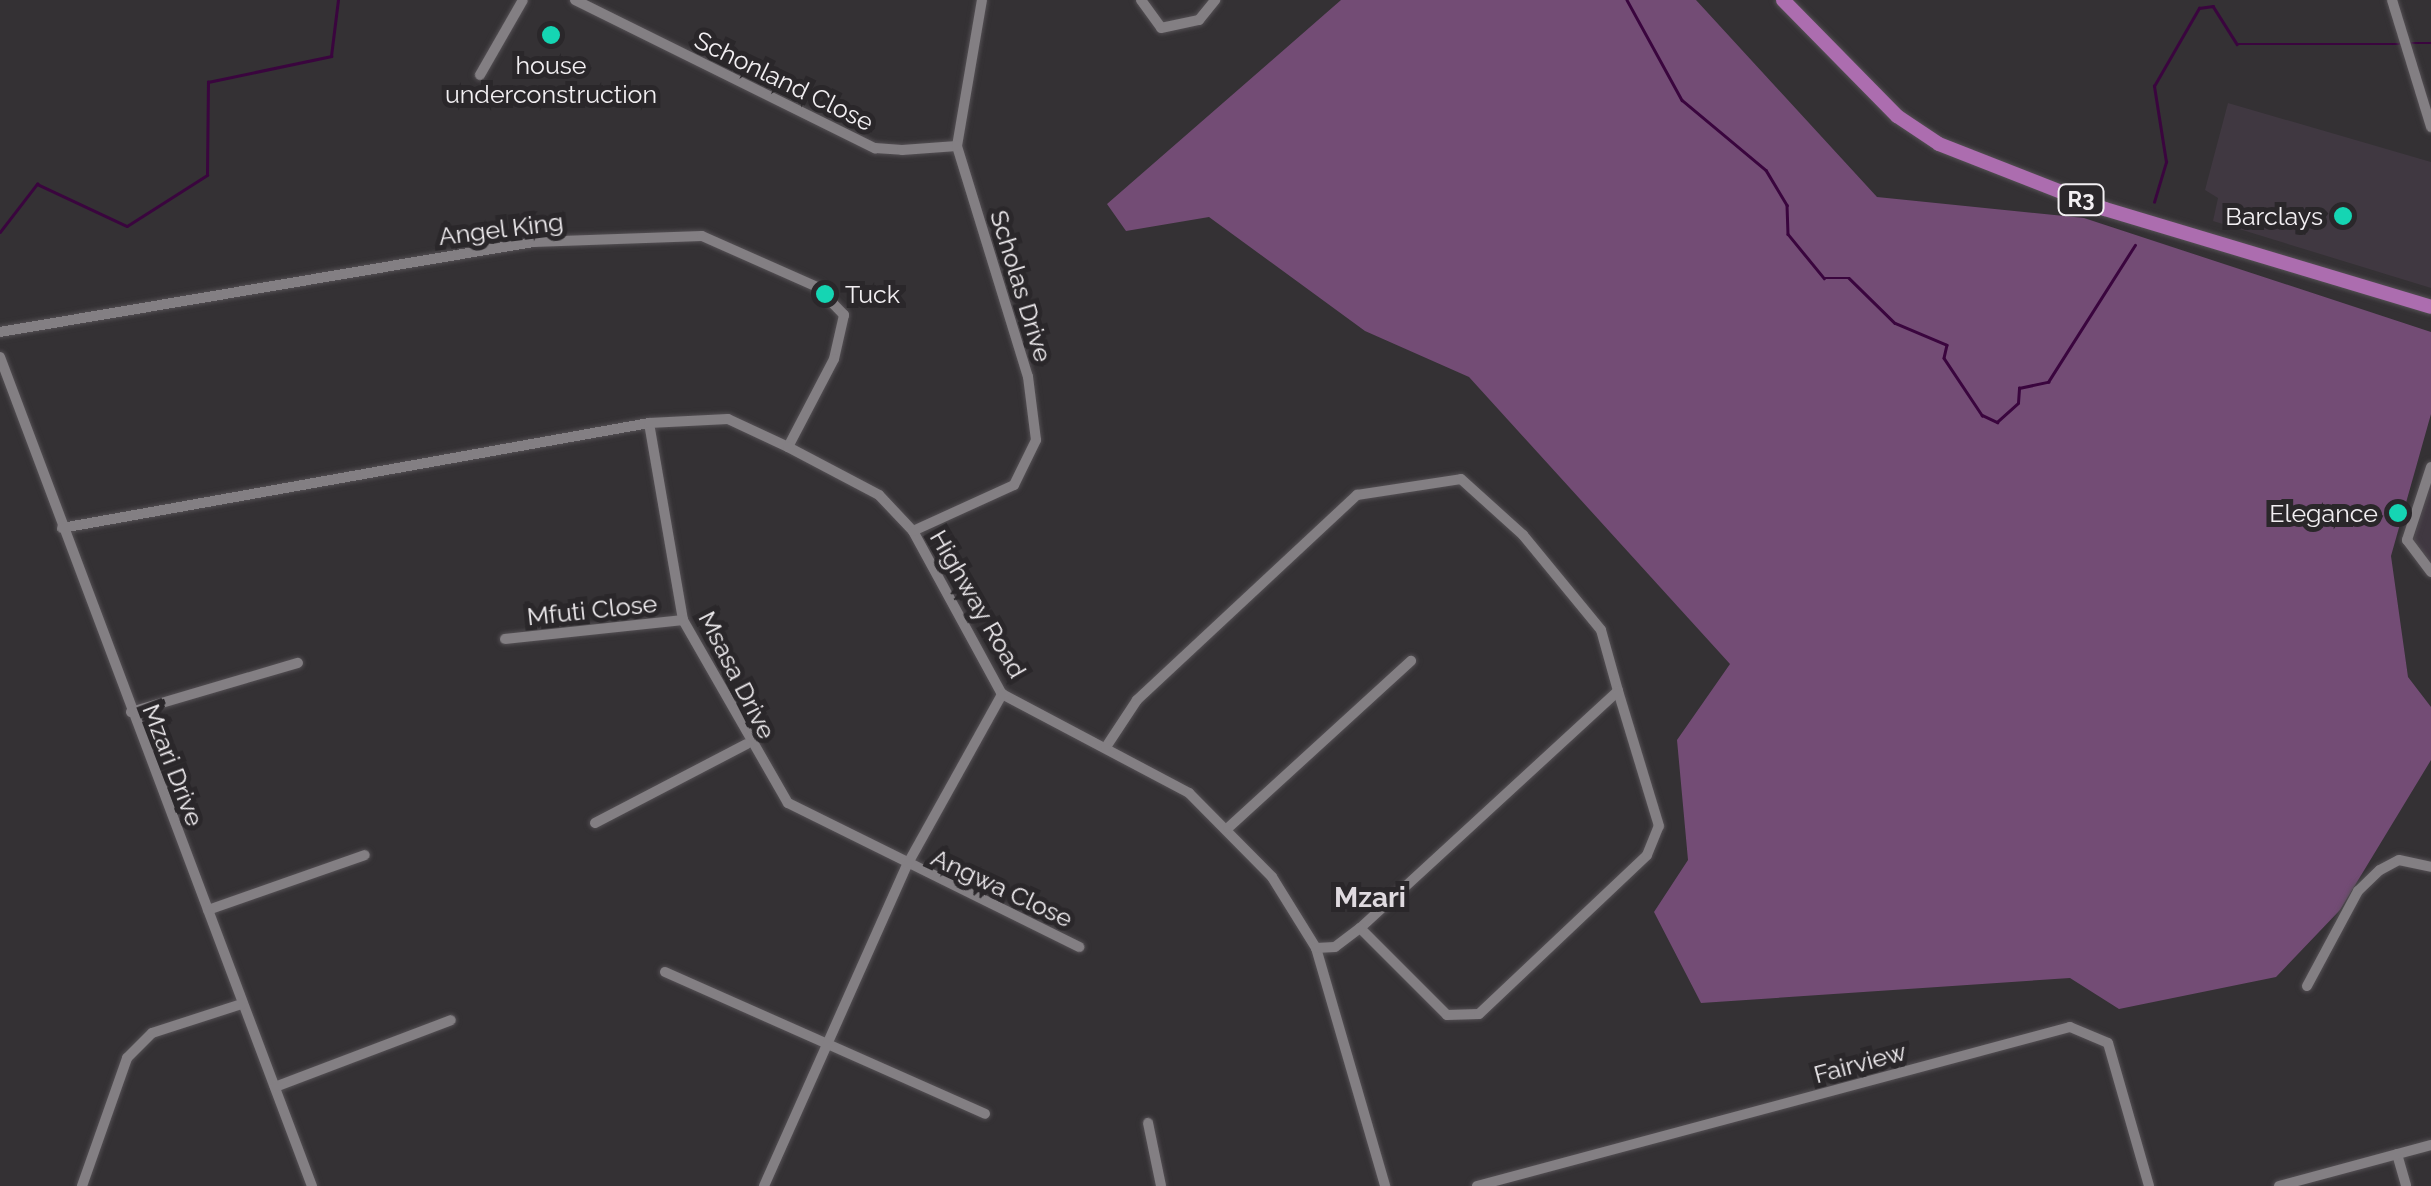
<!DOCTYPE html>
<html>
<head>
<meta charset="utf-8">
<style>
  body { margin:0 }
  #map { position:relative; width:2431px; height:1186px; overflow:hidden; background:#343134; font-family:Raleway,sans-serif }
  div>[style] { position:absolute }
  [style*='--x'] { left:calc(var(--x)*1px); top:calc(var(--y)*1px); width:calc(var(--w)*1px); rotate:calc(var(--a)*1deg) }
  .built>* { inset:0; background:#403841 }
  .green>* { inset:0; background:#734c75 }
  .stream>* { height:2.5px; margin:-1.25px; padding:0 1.25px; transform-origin:1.25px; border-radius:1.25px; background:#3a053e }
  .roads { filter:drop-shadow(0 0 2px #545054) drop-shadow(0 0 2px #545054) }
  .minor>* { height:10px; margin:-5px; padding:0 5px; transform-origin:5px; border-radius:5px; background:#837f83 }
  .highway>* { height:14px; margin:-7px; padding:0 7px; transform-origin:7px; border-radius:7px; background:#ac6daf }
  .dots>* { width:28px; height:28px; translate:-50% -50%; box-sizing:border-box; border:5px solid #2a272a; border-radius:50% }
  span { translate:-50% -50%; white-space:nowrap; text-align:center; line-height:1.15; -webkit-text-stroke:10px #2a272a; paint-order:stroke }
  .shield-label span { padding:2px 8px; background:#2a272a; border:2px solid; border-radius:8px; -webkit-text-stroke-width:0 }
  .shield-label { font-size:22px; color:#f2eff2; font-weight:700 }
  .poi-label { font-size:25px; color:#f2eff2 }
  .right { translate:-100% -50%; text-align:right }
  .left { translate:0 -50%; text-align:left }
  .street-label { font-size:25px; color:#f2eff2 }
  .neighbourhood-label { font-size:28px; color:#dfdadf; font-weight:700 }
</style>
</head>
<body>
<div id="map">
  <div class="built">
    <div style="clip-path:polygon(2228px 103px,2431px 162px,2431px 288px,2213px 221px,2218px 198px,2205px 190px)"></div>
    <div style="clip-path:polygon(2431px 479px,2431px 567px,2413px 541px)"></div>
  </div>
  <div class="green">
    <div style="clip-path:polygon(1341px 0,1696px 0,1877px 197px,2084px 218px,2431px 332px,2431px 414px,2391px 556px,2408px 677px,2431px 707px,2431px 760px,2340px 910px,2276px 977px,2119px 1009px,2070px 978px,1701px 1003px,1654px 912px,1688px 860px,1677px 740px,1730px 664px,1469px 377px,1365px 331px,1209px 217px,1126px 231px,1107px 204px)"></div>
  </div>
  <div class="stream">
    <div style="--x:1627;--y:0;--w:114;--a:61.2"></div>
    <div style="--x:1682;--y:100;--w:109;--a:39.8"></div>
    <div style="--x:1766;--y:170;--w:41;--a:59"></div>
    <div style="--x:1787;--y:205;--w:29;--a:88"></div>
    <div style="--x:1788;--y:234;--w:57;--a:50.7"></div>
    <div style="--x:1824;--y:278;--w:25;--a:0"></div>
    <div style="--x:1849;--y:278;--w:64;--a:44.4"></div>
    <div style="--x:1895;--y:323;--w:56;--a:22.9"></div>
    <div style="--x:1947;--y:345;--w:13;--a:103"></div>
    <div style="--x:1944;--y:358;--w:69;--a:56.3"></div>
    <div style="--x:1982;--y:415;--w:17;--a:25"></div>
    <div style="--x:1997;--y:422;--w:28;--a:-42"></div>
    <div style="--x:2018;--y:403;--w:15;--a:-86"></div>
    <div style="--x:2019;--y:388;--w:30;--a:-12"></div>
    <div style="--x:2048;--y:382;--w:162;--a:-57.6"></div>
    <div style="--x:2409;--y:43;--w:22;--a:0"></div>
    <div style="--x:2154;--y:202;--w:42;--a:-73.3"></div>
    <div style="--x:2166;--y:162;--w:77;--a:-99"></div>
    <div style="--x:2154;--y:86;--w:90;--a:-60"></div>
    <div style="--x:2199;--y:8;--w:14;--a:-8"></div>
    <div style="--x:2213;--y:6;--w:45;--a:57.7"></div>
    <div style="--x:2237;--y:44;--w:164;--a:0"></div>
    <div style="--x:0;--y:232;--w:61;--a:-52.4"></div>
    <div style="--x:37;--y:184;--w:99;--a:25"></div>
    <div style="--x:127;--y:226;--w:95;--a:-32.5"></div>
    <div style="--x:207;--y:175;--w:93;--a:-89.4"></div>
    <div style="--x:208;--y:82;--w:126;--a:-11.9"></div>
    <div style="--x:331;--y:56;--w:56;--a:-82.9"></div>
  </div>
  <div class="roads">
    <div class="minor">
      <div style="--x:575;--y:0;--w:335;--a:26.3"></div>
      <div style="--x:875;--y:148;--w:27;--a:4"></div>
      <div style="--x:902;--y:150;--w:55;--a:-4.2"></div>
      <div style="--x:957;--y:146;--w:148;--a:-80.3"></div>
      <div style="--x:1141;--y:0;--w:34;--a:54"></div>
      <div style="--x:1161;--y:28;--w:39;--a:-12"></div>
      <div style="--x:1199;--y:20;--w:26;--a:-51"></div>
      <div style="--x:2392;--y:0;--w:133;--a:72.9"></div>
      <div style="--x:480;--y:75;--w:86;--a:-60.2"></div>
      <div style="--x:0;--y:332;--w:541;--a:-9.58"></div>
      <div style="--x:533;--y:242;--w:169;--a:-2"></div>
      <div style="--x:702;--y:236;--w:126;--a:23.9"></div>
      <div style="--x:817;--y:287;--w:39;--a:46"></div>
      <div style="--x:844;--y:315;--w:45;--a:102.8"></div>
      <div style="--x:834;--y:359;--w:99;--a:117.6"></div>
      <div style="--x:0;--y:357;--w:886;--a:69.38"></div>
      <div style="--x:649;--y:423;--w:200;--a:80.2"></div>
      <div style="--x:683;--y:620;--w:211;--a:60.2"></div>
      <div style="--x:788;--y:803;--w:325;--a:26.3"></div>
      <div style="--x:2431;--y:467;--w:77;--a:108.2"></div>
      <div style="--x:2407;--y:540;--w:40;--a:53"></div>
      <div style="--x:62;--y:528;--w:596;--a:-10.14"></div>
      <div style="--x:649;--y:423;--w:79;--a:-2.9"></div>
      <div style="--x:728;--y:419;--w:66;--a:25"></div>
      <div style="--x:788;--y:447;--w:103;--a:27.8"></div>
      <div style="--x:879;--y:495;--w:50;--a:46.6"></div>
      <div style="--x:913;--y:531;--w:186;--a:61.4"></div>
      <div style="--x:1002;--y:694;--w:212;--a:27.9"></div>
      <div style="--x:1189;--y:793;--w:118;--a:45.3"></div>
      <div style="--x:1272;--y:877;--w:84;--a:58.2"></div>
      <div style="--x:1316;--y:948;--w:248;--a:73.8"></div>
      <div style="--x:913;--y:531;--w:111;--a:-24.5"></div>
      <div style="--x:1014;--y:485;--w:50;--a:-63.9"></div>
      <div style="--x:1036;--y:440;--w:64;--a:-97.2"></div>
      <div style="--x:1028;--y:377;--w:242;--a:-107.1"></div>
      <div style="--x:505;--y:639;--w:179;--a:-6.1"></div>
      <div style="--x:131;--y:712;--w:174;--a:-16.4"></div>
      <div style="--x:1106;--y:747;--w:56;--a:-56.6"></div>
      <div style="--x:1137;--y:700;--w:301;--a:-43"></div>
      <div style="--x:1357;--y:495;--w:105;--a:-8.7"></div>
      <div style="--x:1461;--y:479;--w:84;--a:42.1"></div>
      <div style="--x:1523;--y:535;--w:123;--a:50.6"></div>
      <div style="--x:1601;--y:630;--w:63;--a:74.4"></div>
      <div style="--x:1618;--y:691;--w:350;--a:137.4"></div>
      <div style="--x:1360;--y:928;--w:31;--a:143"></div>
      <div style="--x:1335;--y:947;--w:19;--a:177"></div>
      <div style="--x:595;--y:823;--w:171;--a:-27.5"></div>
      <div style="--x:1228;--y:828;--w:248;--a:-42.4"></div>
      <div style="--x:208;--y:910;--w:166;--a:-19.3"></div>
      <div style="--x:1360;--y:928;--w:123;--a:45"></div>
      <div style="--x:1447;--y:1015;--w:32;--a:-2"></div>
      <div style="--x:1479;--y:1014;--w:231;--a:-43.4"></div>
      <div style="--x:1647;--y:855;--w:31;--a:-68"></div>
      <div style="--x:1659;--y:826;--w:141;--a:-106.9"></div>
      <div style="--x:665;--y:972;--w:350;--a:23.9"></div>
      <div style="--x:2307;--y:986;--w:108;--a:-61.8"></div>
      <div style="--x:2358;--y:891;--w:30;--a:-44"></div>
      <div style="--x:2380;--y:870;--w:21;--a:-28"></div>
      <div style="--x:2399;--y:860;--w:33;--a:12"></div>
      <div style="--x:275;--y:1087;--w:188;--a:-20.8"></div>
      <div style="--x:1148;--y:1123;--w:64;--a:78.3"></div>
      <div style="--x:2397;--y:1154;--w:33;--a:74"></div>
      <div style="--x:82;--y:1186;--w:136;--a:-70.6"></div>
      <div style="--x:127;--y:1058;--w:35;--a:-45"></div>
      <div style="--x:152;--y:1033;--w:95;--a:-17.9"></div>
      <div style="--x:764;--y:1186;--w:351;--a:-66"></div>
      <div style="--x:907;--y:865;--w:196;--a:-60.9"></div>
      <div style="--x:1477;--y:1186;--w:614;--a:-15.01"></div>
      <div style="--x:2070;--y:1027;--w:41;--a:22.8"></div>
      <div style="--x:2108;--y:1043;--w:149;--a:74"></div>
      <div style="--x:2279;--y:1186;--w:157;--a:-15.1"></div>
    </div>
    <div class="highway">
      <div style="--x:1783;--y:0;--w:163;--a:45.5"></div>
      <div style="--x:1897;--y:116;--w:50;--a:33.7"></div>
      <div style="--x:1939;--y:144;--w:178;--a:21.4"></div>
      <div style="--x:2105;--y:209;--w:340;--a:16.7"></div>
    </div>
  </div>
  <div class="dots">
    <div style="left:551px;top:35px;background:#15d5b3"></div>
    <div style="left:2343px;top:216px;background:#15d5b3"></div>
    <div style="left:825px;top:294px;background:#15d5b3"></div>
    <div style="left:2398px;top:513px;background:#15d5b3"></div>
  </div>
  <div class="shield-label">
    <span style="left:2081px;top:200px">R3</span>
  </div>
  <div class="poi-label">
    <span style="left:551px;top:80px">house<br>underconstruction</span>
    <span class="right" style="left:2323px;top:216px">Barclays</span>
    <span class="left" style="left:845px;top:294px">Tuck</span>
    <span class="right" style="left:2378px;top:513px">Elegance</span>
  </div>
  <div class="street-label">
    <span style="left:784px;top:81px;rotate:26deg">Schonland Close</span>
    <span style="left:501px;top:229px;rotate:-7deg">Angel King</span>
    <span style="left:1021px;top:286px;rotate:73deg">Scholas Drive</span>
    <span style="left:978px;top:604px;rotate:60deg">Highway Road</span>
    <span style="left:592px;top:610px;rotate:-6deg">Mfuti Close</span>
    <span style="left:737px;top:675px;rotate:63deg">Msasa Drive</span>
    <span style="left:173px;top:765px;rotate:69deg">Mzari Drive</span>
    <span style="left:1002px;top:888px;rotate:25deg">Angwa Close</span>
    <span style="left:1860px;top:1063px;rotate:-15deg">Fairview</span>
  </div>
  <div class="neighbourhood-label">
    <span style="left:1370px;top:898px">Mzari</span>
  </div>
</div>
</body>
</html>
